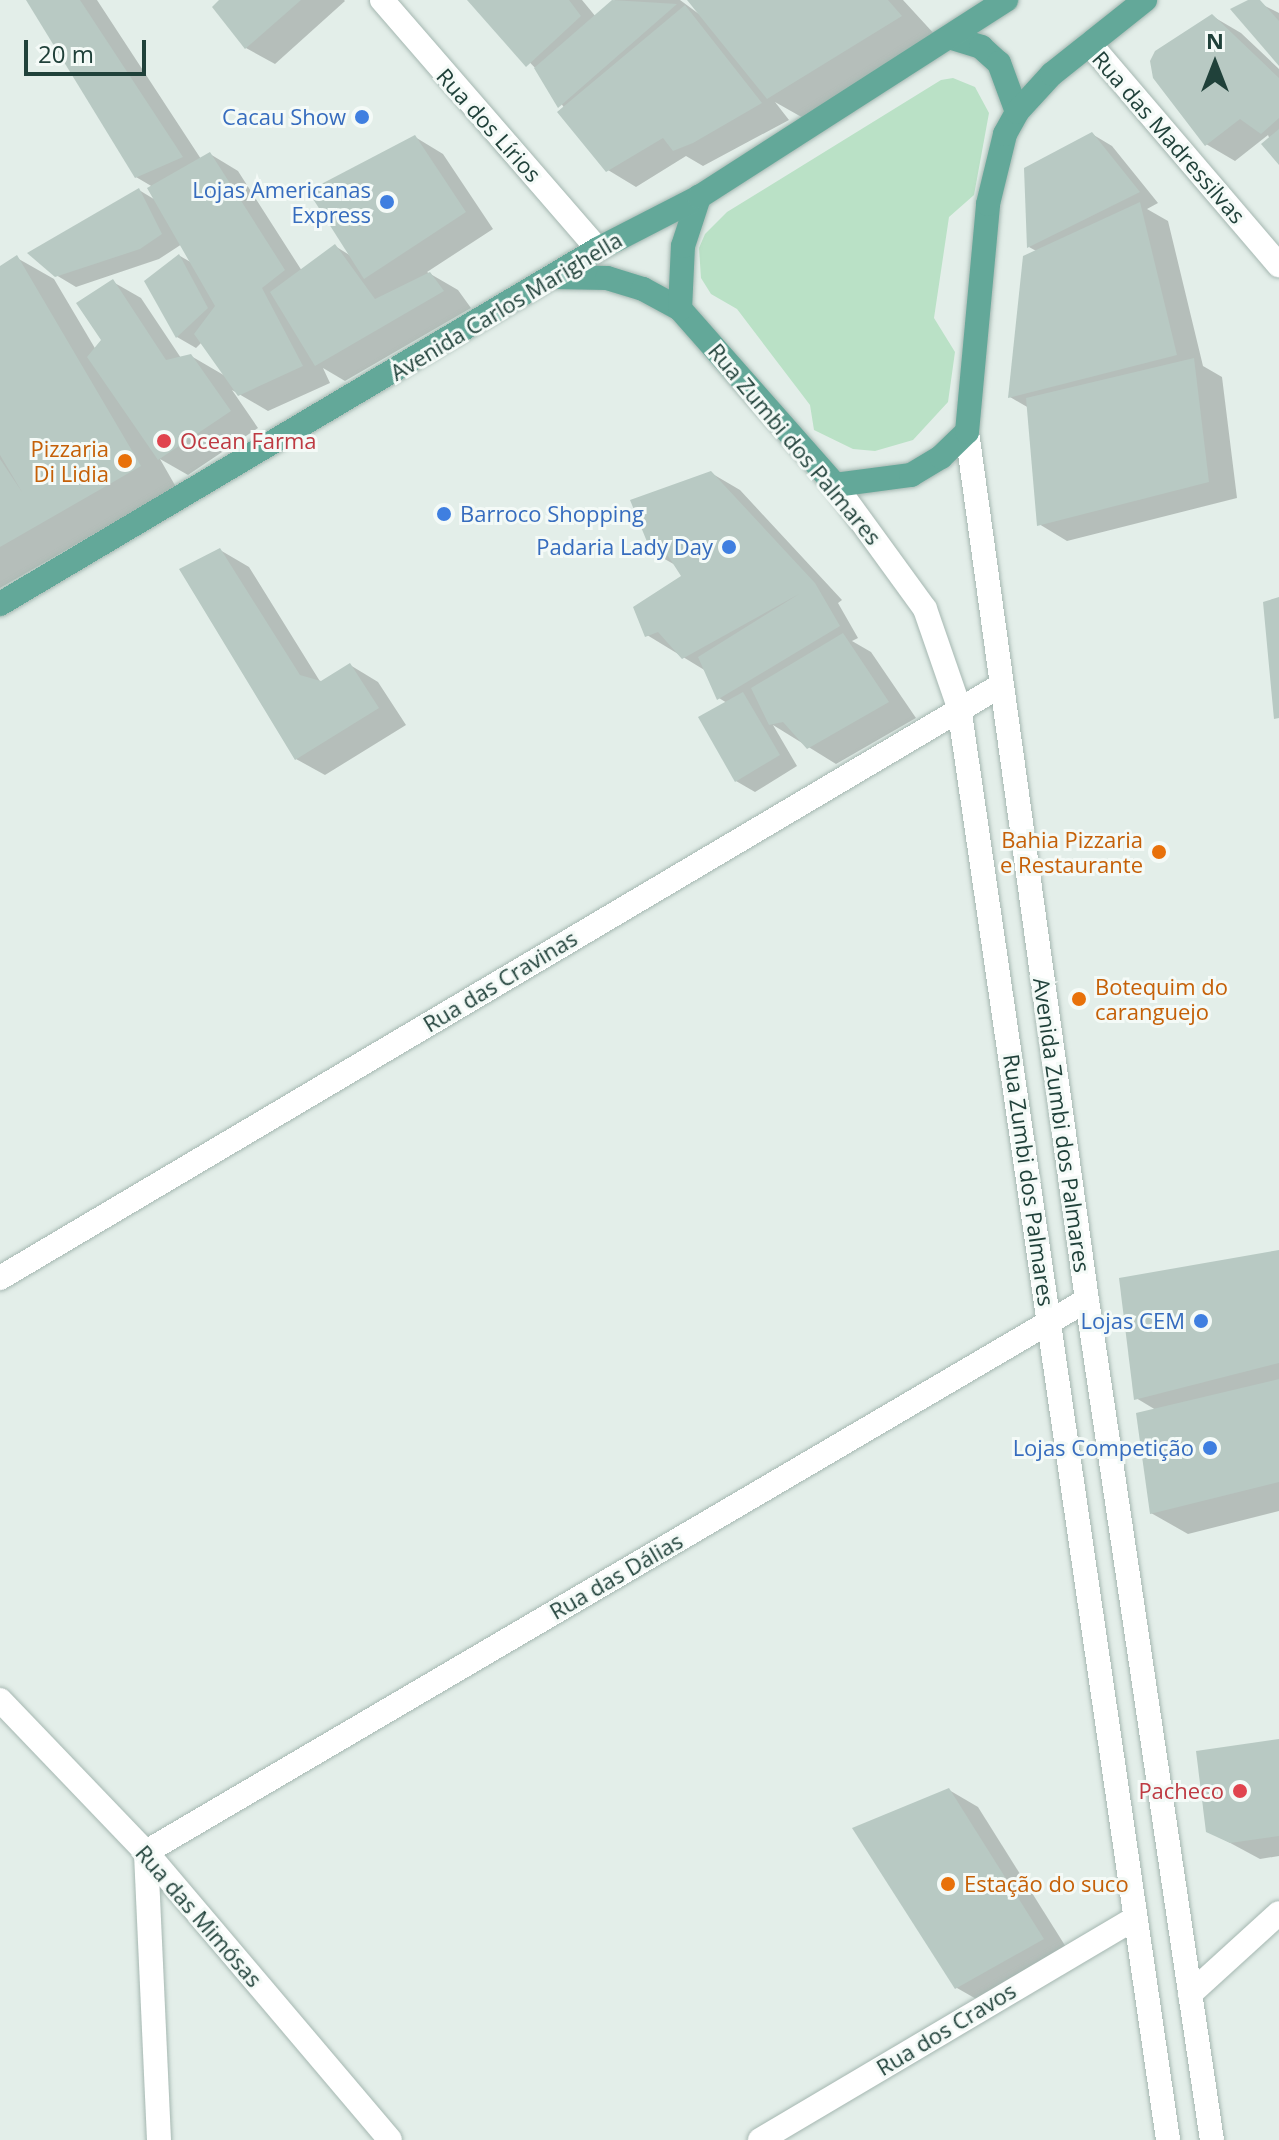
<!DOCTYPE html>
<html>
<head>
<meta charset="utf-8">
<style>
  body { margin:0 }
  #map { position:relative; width:1279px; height:2140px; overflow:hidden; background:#e3eee9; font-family:"Open Sans",sans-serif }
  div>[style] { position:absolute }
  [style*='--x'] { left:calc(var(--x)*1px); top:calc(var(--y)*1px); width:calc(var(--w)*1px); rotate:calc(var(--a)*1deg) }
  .green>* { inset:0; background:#bae1c6 }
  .shadow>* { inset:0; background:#0003 }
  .building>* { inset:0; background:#b8c9c3 }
  .roads { filter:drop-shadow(0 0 2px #a5b7b1) drop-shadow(0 0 2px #a5b7b1) }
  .street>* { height:24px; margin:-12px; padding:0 12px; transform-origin:12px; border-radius:12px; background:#fff }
  .secondary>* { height:24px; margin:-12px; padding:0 12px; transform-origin:12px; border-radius:12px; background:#fff }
  .primary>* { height:24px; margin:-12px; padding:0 12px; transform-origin:12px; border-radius:12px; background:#63a899 }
  .dots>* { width:22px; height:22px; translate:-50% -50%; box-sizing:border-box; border:4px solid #f4faf7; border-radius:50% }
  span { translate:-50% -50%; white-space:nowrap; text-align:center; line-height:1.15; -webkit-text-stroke:6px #f4faf7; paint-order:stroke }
  .shop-label { font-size:22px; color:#366cbe }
  .right { translate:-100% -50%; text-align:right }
  .left { translate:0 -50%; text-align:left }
  .street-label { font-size:22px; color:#20413a }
  .health-label { font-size:22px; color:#be3a42 }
  .food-label { font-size:22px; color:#c56008 }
  .north { position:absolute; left:1175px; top:24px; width:80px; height:80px; -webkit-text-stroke:6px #f4faf7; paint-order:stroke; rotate:0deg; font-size:22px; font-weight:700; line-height:32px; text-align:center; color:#20413a }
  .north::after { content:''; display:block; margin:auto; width:28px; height:36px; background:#20413a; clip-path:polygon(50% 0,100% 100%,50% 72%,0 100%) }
  .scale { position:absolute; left:24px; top:40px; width:122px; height:36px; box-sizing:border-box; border:4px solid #20413a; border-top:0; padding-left:10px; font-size:24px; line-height:28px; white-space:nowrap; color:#20413a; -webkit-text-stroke:6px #f4faf7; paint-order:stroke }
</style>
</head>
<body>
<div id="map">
  <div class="green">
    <div style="clip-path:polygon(953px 78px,975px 87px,989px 113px,974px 195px,949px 217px,934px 318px,955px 352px,948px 402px,913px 440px,875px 451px,853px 449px,814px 430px,810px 405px,737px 309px,711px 294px,701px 278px,699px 248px,705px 234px,727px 212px,941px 80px)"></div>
  </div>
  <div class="shadow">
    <div style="clip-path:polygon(28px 0,97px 0,201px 159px,210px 154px,238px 171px,302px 271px,335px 246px,351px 256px,415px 137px,443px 154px,493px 229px,427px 272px,458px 290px,471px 308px,345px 381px,323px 368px,330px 383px,268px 411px,232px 390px,258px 428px,188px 475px,160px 459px,176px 487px,0 588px,0 268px,17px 258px,54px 279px,96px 350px,103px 341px,113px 282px,141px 298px,181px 358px,191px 356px,227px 377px,202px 342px,196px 348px,177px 337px,146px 282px,180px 256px,194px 264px,182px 244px,159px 259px,76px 287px,56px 275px,139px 190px,157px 201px,153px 187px,136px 177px)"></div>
    <div style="clip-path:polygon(222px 0,344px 0,345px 1px,275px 64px,246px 48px)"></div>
    <div style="clip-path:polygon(470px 0,582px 0,596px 17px,615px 0,680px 0,703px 17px,689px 0,903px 0,937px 37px,805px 119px,775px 102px,789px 120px,703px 166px,686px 156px,636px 187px,608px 170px,539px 72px)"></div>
    <div style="clip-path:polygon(1253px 0,1279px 13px,1279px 63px)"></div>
    <div style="clip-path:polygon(1212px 16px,1241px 33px,1279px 69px,1279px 162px,1268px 135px,1235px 161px,1206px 144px)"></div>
    <div style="clip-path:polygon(1092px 134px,1112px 146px,1158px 203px,1147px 209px,1168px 221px,1203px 366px,1222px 377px,1237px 498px,1067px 541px,1039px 524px,1029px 408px,1010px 397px,1038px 252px,1029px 247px)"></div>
    <div style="clip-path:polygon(711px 473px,740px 490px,842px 600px,838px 603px,858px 638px,852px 641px,871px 652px,916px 718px,836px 764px,773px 725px,797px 766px,755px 792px,736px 781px,727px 703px,719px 698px,706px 671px,647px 635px,683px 577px,677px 566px,654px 553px,633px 501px)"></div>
    <div style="clip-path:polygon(220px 550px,249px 567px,321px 683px,350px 665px,378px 682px,406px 725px,325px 775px,296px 759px)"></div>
    <div style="clip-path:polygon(1279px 1251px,1279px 1511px,1188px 1534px,1151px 1513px,1156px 1410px,1136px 1398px)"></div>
    <div style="clip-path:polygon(1279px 1741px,1279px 1856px,1260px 1859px,1208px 1831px)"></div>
    <div style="clip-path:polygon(949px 1790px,978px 1807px,1071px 1955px,985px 2004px,957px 1988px)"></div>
  </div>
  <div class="building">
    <div style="clip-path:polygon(26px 0,80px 0,183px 157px,135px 178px)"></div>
    <div style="clip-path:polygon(219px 0,301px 0,245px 49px,212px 7px)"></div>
    <div style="clip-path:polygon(467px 0,569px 0,581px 16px,526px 67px)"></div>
    <div style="clip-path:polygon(612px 0,677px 4px,558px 108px,534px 68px)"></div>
    <div style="clip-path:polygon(687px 0,888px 0,902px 16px,767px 99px)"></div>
    <div style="clip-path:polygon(1248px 0,1260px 0,1279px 21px,1279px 66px,1230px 9px)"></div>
    <div style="clip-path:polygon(685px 5px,762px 103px,693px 143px,673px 151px,663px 138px,606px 172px,557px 112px)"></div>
    <div style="clip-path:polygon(1212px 14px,1279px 78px,1279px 118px,1261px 134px,1240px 119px,1205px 146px,1153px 78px,1150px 61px,1155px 51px)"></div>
    <div style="clip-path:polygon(1279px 129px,1279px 165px,1261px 144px)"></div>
    <div style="clip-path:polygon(1092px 132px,1140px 192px,1027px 248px,1024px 168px)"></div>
    <div style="clip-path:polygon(415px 135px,466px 212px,364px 279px,308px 191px)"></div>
    <div style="clip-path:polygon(210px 152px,285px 270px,262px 288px,303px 366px,238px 396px,194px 334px,215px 306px,147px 188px)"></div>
    <div style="clip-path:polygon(139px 188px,162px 234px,140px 249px,55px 277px,27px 253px)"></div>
    <div style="clip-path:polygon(1140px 202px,1177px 355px,1008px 398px,1023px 256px)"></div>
    <div style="clip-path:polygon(335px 244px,375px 299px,430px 272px,444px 291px,315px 366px,270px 292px)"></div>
    <div style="clip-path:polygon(179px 254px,208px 308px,176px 338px,144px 281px)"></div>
    <div style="clip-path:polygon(17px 255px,141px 466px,0 547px,0 459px,22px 492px,0 455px,0 266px)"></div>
    <div style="clip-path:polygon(113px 279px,166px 360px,191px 354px,231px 411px,158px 460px,87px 357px,101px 340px,76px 303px)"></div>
    <div style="clip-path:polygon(1194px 358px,1209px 482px,1037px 526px,1026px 398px)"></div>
    <div style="clip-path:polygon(711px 471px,815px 583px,840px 626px,717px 700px,698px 657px,799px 594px,682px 659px,658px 632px,645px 637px,633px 607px,681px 576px,661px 545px,652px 554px,630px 500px)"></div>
    <div style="clip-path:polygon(220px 548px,300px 675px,321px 681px,350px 663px,379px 708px,295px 760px,179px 569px)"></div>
    <div style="clip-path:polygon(1279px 597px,1279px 718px,1274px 719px,1263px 602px)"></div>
    <div style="clip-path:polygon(843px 633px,889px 702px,807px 749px,783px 722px,769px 725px,751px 688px)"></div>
    <div style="clip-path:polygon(743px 692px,780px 755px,735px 782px,698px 717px)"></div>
    <div style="clip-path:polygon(1279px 1250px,1279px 1363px,1134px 1400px,1119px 1278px)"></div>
    <div style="clip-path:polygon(1279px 1379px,1279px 1482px,1150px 1514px,1136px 1413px)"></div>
    <div style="clip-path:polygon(1279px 1739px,1279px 1836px,1230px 1843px,1206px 1832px,1196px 1751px)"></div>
    <div style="clip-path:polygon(949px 1788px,1044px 1939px,955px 1989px,852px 1828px)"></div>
  </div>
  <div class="roads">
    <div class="street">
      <div style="--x:382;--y:0;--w:330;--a:49.1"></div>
      <div style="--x:1090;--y:44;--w:291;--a:49.5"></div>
      <div style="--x:0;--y:1278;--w:1162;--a:-30.63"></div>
      <div style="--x:1190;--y:1994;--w:120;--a:-42.3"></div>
      <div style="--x:159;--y:2140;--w:288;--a:-92.6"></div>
      <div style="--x:146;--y:1852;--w:1091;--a:-30.4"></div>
      <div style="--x:760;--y:2140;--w:434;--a:-30.6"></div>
    </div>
    <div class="secondary">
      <div style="--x:967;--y:432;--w:876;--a:82.13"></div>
      <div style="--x:1087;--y:1300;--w:849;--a:81.54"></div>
      <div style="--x:835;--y:485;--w:153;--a:54"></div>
      <div style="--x:925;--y:609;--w:104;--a:70.9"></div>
      <div style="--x:959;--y:707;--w:1448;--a:81.7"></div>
      <div style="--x:0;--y:1700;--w:211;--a:46.2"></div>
      <div style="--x:146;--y:1852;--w:377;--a:49.7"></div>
    </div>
    <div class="primary">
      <div style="--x:949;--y:37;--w:34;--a:17"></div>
      <div style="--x:981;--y:47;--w:24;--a:42"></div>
      <div style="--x:999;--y:63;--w:52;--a:69.8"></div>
      <div style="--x:555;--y:277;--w:52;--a:1.1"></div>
      <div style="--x:607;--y:278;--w:38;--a:17"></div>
      <div style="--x:643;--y:289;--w:42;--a:28.4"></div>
      <div style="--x:680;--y:309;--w:235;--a:48.6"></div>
      <div style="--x:835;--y:485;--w:77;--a:-7.5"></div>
      <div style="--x:911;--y:475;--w:35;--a:-31"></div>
      <div style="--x:941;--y:457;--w:36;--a:-44"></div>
      <div style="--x:967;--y:432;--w:229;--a:-84.7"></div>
      <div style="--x:988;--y:204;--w:72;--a:-76.3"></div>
      <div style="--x:1005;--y:134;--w:25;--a:-61"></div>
      <div style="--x:1017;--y:112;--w:52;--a:-47.4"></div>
      <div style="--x:1052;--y:74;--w:119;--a:-38.5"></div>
      <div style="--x:680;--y:309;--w:63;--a:-87.3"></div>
      <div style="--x:683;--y:246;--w:52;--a:-71.9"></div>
      <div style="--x:0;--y:604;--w:695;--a:-30.7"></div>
      <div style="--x:598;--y:249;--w:114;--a:-27.2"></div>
      <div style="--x:699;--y:197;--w:365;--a:-32.7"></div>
    </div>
  </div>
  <div class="dots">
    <div style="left:362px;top:117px;background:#3f7fe0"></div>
    <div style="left:387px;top:202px;background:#3f7fe0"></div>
    <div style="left:164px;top:441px;background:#e0444e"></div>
    <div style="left:125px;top:461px;background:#e8710a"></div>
    <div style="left:444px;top:514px;background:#3f7fe0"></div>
    <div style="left:729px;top:547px;background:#3f7fe0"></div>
    <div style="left:1159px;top:852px;background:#e8710a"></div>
    <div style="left:1079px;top:999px;background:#e8710a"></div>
    <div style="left:1201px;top:1321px;background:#3f7fe0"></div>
    <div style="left:1210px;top:1448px;background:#3f7fe0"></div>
    <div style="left:1240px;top:1791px;background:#e0444e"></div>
    <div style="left:948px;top:1884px;background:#e8710a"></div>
  </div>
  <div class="shop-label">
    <span class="right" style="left:346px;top:117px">Cacau Show</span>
    <span class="right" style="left:371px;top:202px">Lojas Americanas<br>Express</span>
    <span class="left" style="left:460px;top:514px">Barroco Shopping</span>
    <span class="right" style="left:713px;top:547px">Padaria Lady Day</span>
    <span class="right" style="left:1185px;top:1321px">Lojas CEM</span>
    <span class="right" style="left:1194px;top:1448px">Lojas Competição</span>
  </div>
  <div class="street-label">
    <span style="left:489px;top:125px;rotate:48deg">Rua dos Lírios</span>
    <span style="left:1169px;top:137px;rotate:49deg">Rua das Madressilvas</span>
    <span style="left:506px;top:306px;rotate:-31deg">Avenida Carlos Marighella</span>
    <span style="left:795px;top:444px;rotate:50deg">Rua Zumbi dos Palmares</span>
    <span style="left:500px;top:981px;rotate:-31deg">Rua das Cravinas</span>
    <span style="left:1062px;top:1125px;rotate:82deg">Avenida Zumbi dos Palmares</span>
    <span style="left:1029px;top:1180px;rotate:82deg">Rua Zumbi dos Palmares</span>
    <span style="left:616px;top:1576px;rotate:-30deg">Rua das Dálias</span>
    <span style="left:199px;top:1916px;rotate:49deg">Rua das Mimósas</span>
    <span style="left:946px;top:2029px;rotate:-31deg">Rua dos Cravos</span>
  </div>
  <div class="health-label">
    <span class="left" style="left:180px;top:441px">Ocean Farma</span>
    <span class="right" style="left:1224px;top:1791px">Pacheco</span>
  </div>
  <div class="food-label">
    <span class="right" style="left:109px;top:461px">Pizzaria<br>Di Lidia</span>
    <span class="right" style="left:1143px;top:852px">Bahia Pizzaria<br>e Restaurante</span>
    <span class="left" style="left:1095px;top:999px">Botequim do<br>caranguejo</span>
    <span class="left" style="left:964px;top:1884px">Estação do suco</span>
  </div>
  <div class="north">N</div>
  <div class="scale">20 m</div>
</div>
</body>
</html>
